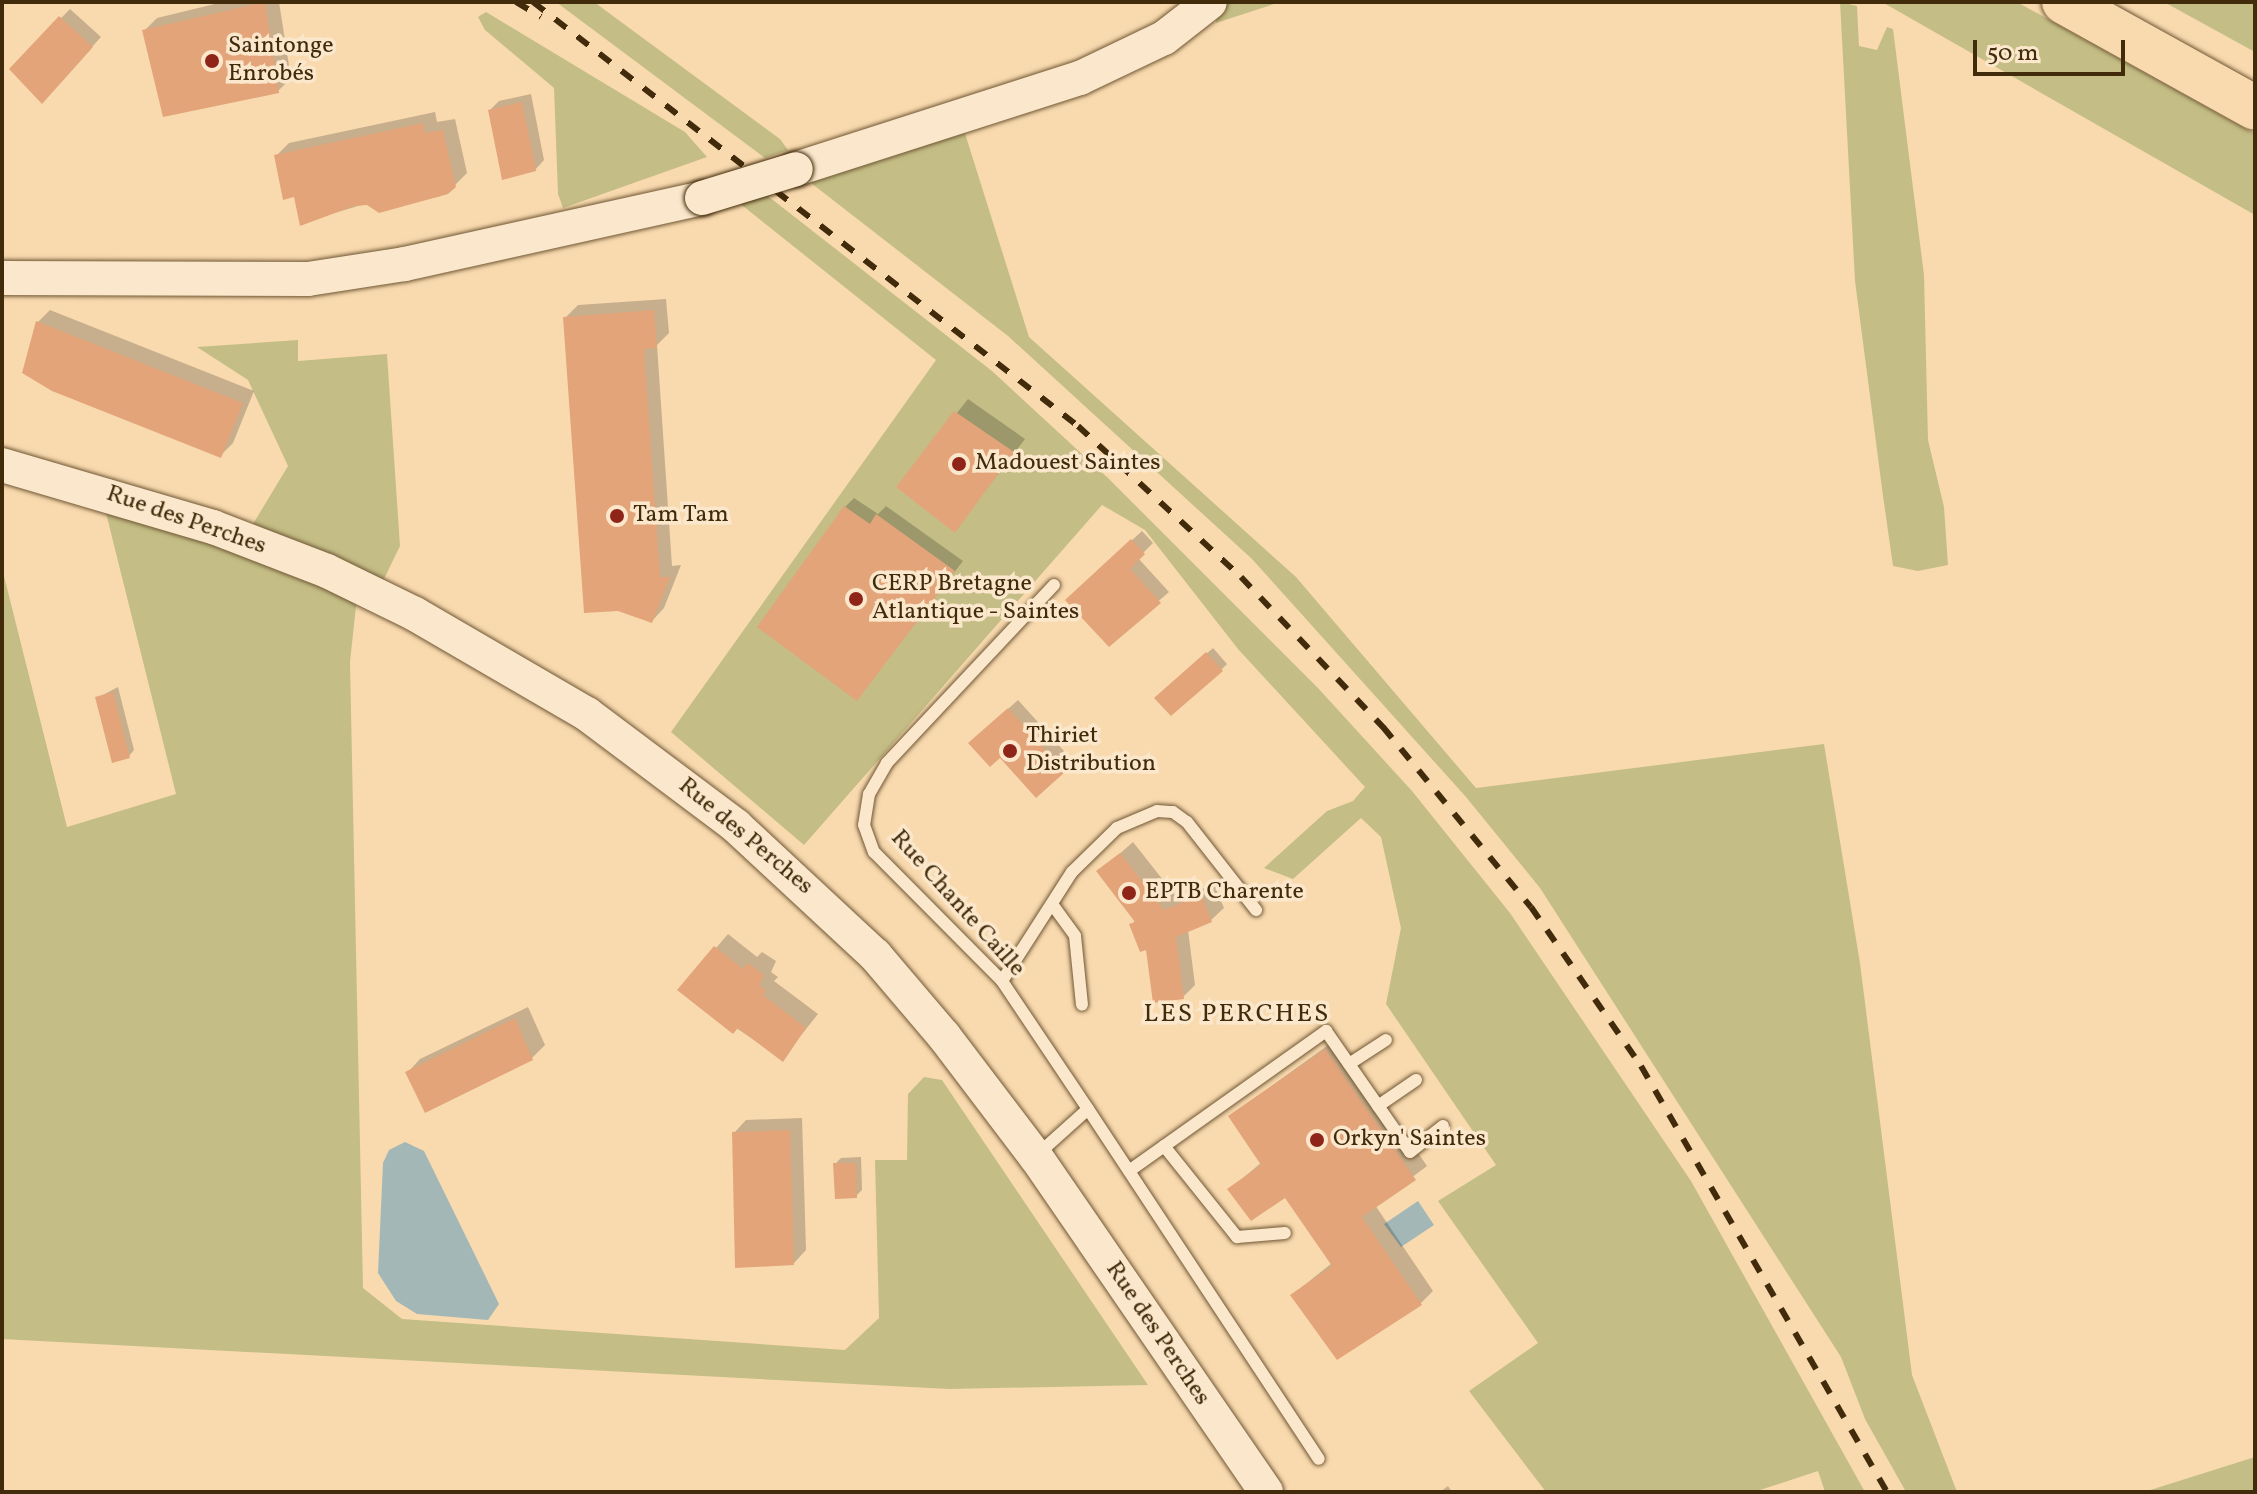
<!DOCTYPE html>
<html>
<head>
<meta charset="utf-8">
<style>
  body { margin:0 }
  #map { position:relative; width:2257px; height:1494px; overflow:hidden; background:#f9daaf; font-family:Vollkorn,serif }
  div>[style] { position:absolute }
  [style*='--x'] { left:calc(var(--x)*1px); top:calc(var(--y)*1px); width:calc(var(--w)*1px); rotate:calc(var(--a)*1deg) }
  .green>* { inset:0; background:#c4be86 }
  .water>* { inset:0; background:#a3b8b6 }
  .shadow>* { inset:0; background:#0003 }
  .building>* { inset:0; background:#e3a47a }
  .roads { filter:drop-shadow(0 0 2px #6f5734) drop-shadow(0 0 2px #6f5734) }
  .lane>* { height:12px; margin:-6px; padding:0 6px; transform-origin:6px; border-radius:6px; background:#fbe7cb }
  .secondary>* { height:34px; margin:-17px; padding:0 17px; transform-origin:17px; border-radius:17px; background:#fbe7cb }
  .highway>* { height:44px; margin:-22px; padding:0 22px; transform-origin:22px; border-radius:22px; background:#f9daaf }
  .rail>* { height:6px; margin-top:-3px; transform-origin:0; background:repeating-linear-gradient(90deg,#412b0b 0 14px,transparent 0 28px) }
  .bridges { filter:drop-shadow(0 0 2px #412b0b) drop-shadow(0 0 2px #412b0b) }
  .secondary-bridge>* { height:34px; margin:-17px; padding:0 17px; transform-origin:17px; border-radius:17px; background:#fbe7cb }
  .dots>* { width:22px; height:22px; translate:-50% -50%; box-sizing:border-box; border:4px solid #fbe7cb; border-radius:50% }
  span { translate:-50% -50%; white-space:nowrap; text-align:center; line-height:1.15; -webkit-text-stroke:7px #fbe7cb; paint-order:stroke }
  .poi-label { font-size:24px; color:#412b0b }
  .left { translate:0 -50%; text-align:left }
  .street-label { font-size:24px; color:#412b0b }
  .neighbourhood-label { font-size:26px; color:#412b0b; letter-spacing:2px }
  .frame { position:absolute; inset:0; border:4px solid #412b0b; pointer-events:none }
  .scale { position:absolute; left:1973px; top:40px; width:152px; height:36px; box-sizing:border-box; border:4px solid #412b0b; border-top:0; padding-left:10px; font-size:24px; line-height:28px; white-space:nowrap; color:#412b0b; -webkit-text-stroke:6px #fbe7cb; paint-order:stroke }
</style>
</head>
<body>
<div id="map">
  <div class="green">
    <div style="clip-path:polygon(556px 2px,594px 2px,780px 139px,788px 150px,765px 158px)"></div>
    <div style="clip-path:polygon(1229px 2px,1280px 2px,1216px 23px,1217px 13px)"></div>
    <div style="clip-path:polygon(1840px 2px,1857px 6px,1859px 46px,1877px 50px,1887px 27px,1893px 29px,1924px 275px,1928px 440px,1944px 507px,1948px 565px,1918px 571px,1893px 566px,1883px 496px,1855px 281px)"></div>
    <div style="clip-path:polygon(1882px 2px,2017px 2px,2255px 134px,2255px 215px)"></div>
    <div style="clip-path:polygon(2164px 2px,2255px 2px,2255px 52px,2244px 46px)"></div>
    <div style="clip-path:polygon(486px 12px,685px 132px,707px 157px,563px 208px,558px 194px,554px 88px,485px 30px,478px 17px)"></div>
    <div style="clip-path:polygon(963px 127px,1029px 337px,1296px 577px,1476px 788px,1824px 744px,1860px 963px,1912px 1375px,1957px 1492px,1906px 1492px,1865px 1419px,1841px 1357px,1540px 888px,1466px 797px,1252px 559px,1008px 336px,802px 176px)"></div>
    <div style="clip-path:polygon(764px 193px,992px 371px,1108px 478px,1318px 688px,1412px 791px,1510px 913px,1691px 1181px,1865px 1492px,1825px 1492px,1818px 1471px,1754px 1492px,1546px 1492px,1469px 1391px,1538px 1343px,1438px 1201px,1496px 1165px,1386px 1004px,1401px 928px,1381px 837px,1361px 818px,1293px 879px,1264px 868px,1327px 811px,1353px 801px,1365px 787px,1238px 649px,1145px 530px,1102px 505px,804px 845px,671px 732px,936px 360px,738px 202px)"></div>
    <div style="clip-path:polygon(298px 340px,298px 361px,387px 354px,400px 546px,383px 581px,253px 524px,288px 466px,248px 380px,197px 347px)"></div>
    <div style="clip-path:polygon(106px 513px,188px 534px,357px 597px,350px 662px,363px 1288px,402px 1319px,845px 1350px,879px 1318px,875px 1160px,907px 1160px,908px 1094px,924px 1077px,942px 1080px,1148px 1385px,949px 1389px,2px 1339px,2px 568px,67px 827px,176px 794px)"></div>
    <div style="clip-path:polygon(2255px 1457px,2255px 1492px,2144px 1492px)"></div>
  </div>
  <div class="water">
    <div style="clip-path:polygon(405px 1142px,424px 1151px,499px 1304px,488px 1320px,417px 1314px,396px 1301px,378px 1273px,383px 1163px,389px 1150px)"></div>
    <div style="clip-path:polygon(1418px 1201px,1434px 1225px,1401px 1247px,1384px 1224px)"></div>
  </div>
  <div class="shadow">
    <div style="clip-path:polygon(223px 2px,279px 2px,291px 78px,278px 91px,144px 31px,157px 18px)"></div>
    <div style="clip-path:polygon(70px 9px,101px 37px,51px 92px,11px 69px)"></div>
    <div style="clip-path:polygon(531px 94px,544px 160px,535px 170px,490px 110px,499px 101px)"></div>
    <div style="clip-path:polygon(435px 112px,437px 122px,455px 119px,467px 173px,454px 186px,441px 196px,379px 211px,368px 203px,301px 223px,295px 195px,277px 155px,289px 143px)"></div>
    <div style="clip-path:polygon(666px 299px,669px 333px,657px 345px,672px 566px,681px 565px,664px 608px,652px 621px,565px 318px,578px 305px)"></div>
    <div style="clip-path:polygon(50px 310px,254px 391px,233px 443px,220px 456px,38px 322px)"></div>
    <div style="clip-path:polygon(968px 399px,1025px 439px,955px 530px,899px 486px)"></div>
    <div style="clip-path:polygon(854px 498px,878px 514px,886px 506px,963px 561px,857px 699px,845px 507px)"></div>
    <div style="clip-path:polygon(1142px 531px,1153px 543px,1138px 558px,1169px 592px,1109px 644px,1077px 591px)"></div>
    <div style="clip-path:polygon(1213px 648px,1227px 664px,1221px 670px,1163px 692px)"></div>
    <div style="clip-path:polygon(118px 687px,134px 750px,129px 756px,97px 698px)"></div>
    <div style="clip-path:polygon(1018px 700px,1073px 761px,1064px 770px,1000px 755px,980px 734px)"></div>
    <div style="clip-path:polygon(1133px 842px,1178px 899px,1214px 884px,1224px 908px,1211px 920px,1188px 930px,1195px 985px,1183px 997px,1131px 925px,1136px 920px,1099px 872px)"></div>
    <div style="clip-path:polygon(728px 934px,757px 957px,762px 952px,776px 961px,771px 972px,778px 977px,774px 981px,818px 1014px,782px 1059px,680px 990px)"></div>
    <div style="clip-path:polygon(528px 1007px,545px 1045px,532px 1058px,408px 1072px,420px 1059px)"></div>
    <div style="clip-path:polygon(1338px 1038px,1427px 1166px,1375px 1205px,1433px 1291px,1421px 1303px,1292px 1295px,1332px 1263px,1285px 1195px,1230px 1189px,1262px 1162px,1230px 1116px)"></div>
    <div style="clip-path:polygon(802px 1118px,806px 1250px,794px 1263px,734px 1133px,746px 1120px)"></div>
    <div style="clip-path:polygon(861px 1157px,862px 1190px,856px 1196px,835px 1164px,841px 1158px)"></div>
    <div style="clip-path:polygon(1448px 1486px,1452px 1492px,1440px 1492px)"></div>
  </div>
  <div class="building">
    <div style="clip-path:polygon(265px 2px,279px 93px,163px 117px,142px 30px)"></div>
    <div style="clip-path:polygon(59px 16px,93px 47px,42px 104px,9px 69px)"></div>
    <div style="clip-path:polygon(522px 102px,536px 171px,502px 180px,488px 110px)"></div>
    <div style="clip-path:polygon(423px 123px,425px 133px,443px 130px,456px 187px,448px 194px,379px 213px,367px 205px,354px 206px,300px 226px,294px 197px,283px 200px,274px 155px)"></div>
    <div style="clip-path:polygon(654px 310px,657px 348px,644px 349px,660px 577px,670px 577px,652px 623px,618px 611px,584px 613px,563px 317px)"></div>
    <div style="clip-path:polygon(36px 321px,243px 403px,221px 458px,52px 391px,22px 373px)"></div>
    <div style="clip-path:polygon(954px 411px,1014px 452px,955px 533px,896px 487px)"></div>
    <div style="clip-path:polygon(844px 506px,870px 524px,876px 514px,955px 571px,857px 701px,757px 627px)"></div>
    <div style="clip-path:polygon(1131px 539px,1145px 554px,1130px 569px,1161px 603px,1109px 647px,1065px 600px)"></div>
    <div style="clip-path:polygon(1206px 652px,1223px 671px,1171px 716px,1154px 698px)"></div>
    <div style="clip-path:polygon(113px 692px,130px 758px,112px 763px,95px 697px)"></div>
    <div style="clip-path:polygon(1008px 708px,1065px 772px,1036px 798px,1000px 758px,990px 767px,968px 743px)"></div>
    <div style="clip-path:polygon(1120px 853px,1164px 910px,1201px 895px,1212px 922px,1176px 937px,1184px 999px,1153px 1003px,1146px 950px,1140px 952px,1129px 924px,1135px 922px,1096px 871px)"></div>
    <div style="clip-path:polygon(714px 946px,743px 969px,748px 963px,764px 975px,759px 985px,766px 991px,763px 995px,806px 1028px,783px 1062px,738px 1028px,733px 1034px,677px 990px)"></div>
    <div style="clip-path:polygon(515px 1018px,533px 1060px,425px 1113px,405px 1072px)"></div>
    <div style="clip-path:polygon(1325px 1049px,1416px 1180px,1362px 1217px,1422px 1305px,1337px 1360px,1290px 1295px,1332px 1266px,1285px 1198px,1251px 1221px,1227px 1189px,1261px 1165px,1228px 1116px)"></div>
    <div style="clip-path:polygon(790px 1130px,794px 1265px,735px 1268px,732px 1132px)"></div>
    <div style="clip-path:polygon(833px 1163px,856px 1163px,857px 1198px,835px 1199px)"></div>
  </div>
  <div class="roads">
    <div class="lane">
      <div style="--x:1054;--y:585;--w:244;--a:133.2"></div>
      <div style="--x:887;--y:763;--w:36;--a:120"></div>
      <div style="--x:869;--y:794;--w:31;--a:99"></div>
      <div style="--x:864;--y:825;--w:29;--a:70"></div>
      <div style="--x:874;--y:852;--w:182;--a:45.2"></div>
      <div style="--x:1002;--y:981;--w:154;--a:56.1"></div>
      <div style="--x:1052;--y:904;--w:39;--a:54"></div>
      <div style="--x:1075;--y:936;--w:69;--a:84.2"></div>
      <div style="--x:1002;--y:981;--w:130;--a:-57.3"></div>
      <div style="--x:1072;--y:872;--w:63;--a:-44.4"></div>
      <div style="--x:1117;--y:828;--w:43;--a:-23"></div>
      <div style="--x:1157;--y:811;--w:16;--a:4"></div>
      <div style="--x:1173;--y:812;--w:17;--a:36"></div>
      <div style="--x:1187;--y:822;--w:112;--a:51.9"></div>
      <div style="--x:1349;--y:1064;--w:44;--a:-33"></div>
      <div style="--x:1378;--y:1106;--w:46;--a:-34.4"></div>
      <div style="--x:1164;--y:1146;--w:117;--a:51.3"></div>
      <div style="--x:1237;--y:1237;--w:48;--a:-4.8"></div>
      <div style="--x:1038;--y:1154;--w:67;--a:-42"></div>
      <div style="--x:1088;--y:1109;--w:419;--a:56.6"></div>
      <div style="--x:1129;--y:1171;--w:242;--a:-35.4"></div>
      <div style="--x:1326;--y:1031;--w:147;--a:55.2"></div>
      <div style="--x:1410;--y:1152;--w:42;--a:-38.2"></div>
    </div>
    <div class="secondary">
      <div style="--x:796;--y:169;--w:298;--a:-17.8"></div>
      <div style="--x:1080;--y:78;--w:93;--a:-25.5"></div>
      <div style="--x:1164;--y:38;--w:58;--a:-38"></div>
      <div style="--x:2;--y:278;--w:306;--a:0.2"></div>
      <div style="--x:308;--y:279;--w:98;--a:-8.8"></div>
      <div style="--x:405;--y:264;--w:304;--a:-12.5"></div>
      <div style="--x:2;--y:465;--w:220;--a:16.4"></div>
      <div style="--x:213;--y:527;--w:122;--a:21.1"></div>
      <div style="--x:327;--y:571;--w:98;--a:26"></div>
      <div style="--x:415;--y:614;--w:199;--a:30.2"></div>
      <div style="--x:587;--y:714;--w:186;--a:36.9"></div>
      <div style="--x:736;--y:826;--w:190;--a:42.9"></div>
      <div style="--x:875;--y:955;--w:106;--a:49.6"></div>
      <div style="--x:944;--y:1036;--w:152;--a:52.8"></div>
      <div style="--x:1036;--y:1157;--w:406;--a:55.5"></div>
    </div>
    <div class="highway">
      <div style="--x:2064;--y:2;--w:218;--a:29"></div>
    </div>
  </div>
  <div class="rail">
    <div style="--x:516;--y:2;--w:29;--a:31"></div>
    <div style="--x:533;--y:2;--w:691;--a:37.88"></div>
    <div style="--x:1078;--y:426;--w:222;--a:42.8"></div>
    <div style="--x:1241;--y:577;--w:207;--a:46.6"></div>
    <div style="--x:1383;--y:727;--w:233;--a:50.6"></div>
    <div style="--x:1531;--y:907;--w:193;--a:55.3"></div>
    <div style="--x:1641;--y:1066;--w:492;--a:60"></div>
  </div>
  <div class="bridges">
    <div class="secondary-bridge">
      <div style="--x:702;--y:198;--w:98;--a:-17.1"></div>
    </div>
  </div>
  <div class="dots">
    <div style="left:212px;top:61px;background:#8f2418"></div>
    <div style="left:959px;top:464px;background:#8f2418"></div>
    <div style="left:617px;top:516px;background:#8f2418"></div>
    <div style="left:856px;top:599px;background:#8f2418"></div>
    <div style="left:1010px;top:751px;background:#8f2418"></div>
    <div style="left:1129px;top:893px;background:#8f2418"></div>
    <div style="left:1317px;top:1140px;background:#8f2418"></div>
  </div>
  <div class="poi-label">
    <span class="left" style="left:228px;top:61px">Saintonge<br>Enrobés</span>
    <span class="left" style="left:975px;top:464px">Madouest Saintes</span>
    <span class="left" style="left:633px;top:516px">Tam Tam</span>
    <span class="left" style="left:872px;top:599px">CERP Bretagne<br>Atlantique - Saintes</span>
    <span class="left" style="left:1026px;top:751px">Thiriet<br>Distribution</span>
    <span class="left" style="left:1145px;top:893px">EPTB Charente</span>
    <span class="left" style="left:1333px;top:1140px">Orkyn' Saintes</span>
  </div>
  <div class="street-label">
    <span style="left:186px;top:521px;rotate:19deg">Rue des Perches</span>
    <span style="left:745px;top:837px;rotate:40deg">Rue des Perches</span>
    <span style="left:957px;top:904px;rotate:48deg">Rue Chante Caille</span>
    <span style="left:1157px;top:1334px;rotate:56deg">Rue des Perches</span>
  </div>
  <div class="neighbourhood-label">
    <span style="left:1237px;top:1015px">LES PERCHES</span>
  </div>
  <div class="frame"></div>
  <div class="scale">50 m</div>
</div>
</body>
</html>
